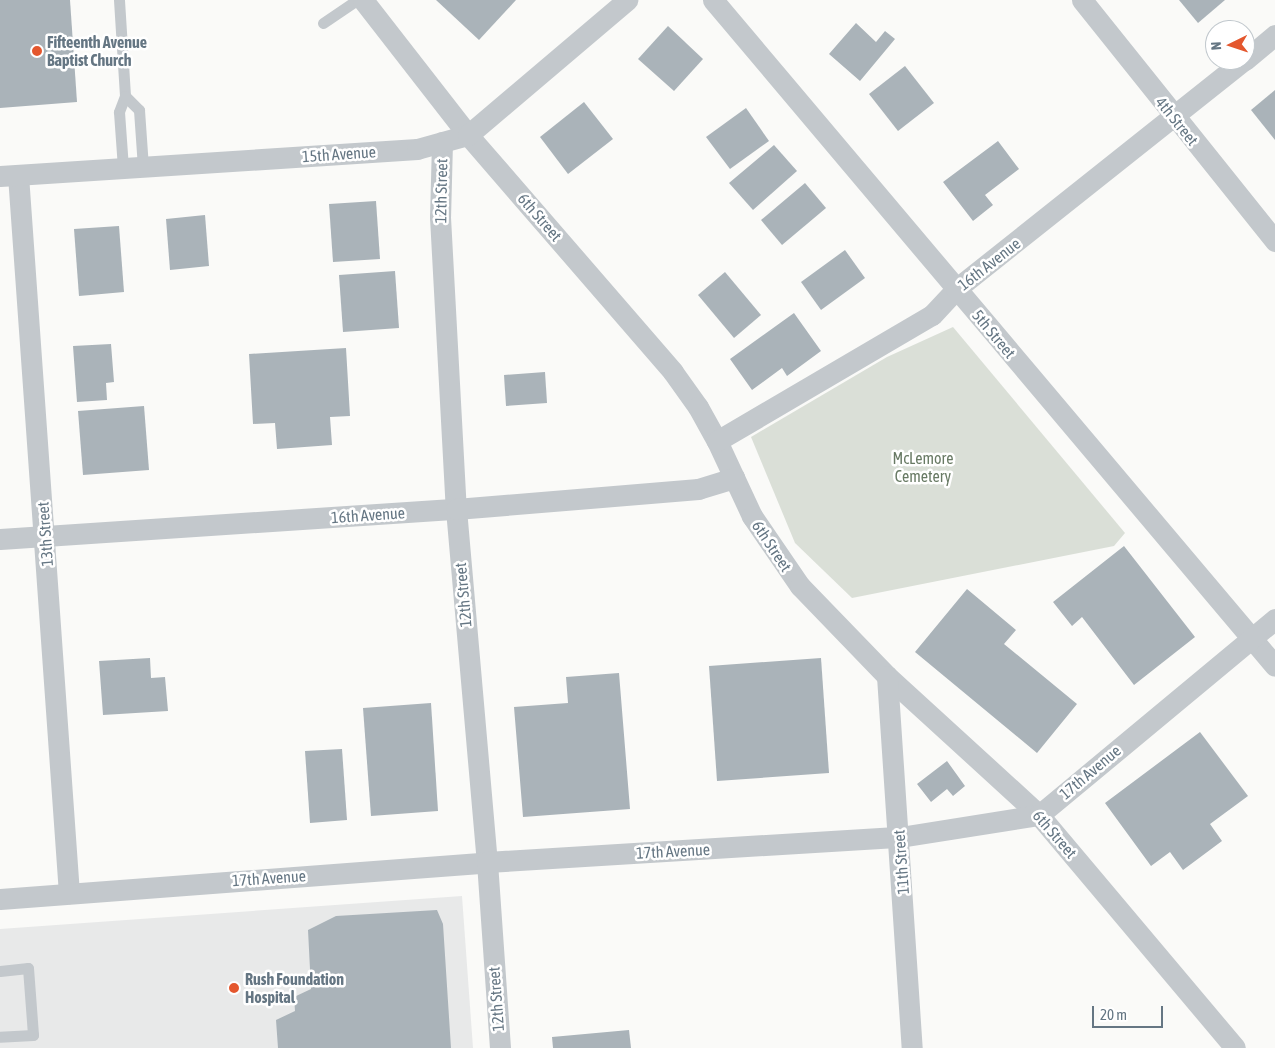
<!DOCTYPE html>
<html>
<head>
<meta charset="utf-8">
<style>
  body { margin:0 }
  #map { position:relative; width:1275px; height:1048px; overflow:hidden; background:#fafaf8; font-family:"Asap Condensed",sans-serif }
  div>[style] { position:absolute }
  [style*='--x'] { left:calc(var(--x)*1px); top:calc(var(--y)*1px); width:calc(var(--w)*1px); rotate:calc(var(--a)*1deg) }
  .built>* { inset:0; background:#e8e9e9 }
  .green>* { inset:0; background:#dadfd7 }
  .building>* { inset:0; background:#aab3b9 }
  .lane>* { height:11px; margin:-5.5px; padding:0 5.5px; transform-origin:5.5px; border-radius:5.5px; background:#c3c8cc }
  .street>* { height:21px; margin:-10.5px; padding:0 10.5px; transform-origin:10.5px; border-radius:10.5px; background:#c3c8cc }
  .dots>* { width:14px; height:14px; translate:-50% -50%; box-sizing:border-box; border:2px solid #fff; border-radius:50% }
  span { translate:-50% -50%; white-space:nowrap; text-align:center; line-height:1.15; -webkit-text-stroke:5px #fff; paint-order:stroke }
  .poi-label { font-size:16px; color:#657683; font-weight:700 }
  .left { translate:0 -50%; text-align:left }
  .street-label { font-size:16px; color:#657683 }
  .park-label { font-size:16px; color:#687a64 }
  .north { position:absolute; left:1205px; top:20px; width:50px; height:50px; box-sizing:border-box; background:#fff; border:1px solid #c1c8cd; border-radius:50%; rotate:266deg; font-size:14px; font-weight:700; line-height:20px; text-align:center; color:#657683 }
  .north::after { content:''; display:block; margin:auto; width:18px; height:22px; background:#e4572e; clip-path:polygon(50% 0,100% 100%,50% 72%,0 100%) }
  .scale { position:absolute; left:1092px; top:1006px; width:71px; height:22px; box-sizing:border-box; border:2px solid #657683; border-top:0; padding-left:6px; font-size:15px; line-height:18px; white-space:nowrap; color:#657683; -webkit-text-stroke:4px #fff; paint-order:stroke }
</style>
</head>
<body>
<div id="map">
  <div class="built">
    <div style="clip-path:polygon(462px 896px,473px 1048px,0 1048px,0 929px)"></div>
  </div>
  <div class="green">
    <div style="clip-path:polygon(953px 327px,1125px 533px,1114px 546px,852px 598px,795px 543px,751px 437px,887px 357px)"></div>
  </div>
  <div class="building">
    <div style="clip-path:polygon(0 0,70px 0,77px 102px,0 108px)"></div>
    <div style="clip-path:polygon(436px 0,516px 0,479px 40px)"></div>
    <div style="clip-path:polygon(1179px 0,1225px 0,1198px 23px)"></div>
    <div style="clip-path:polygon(856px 23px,876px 42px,885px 31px,895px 39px,860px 81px,829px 54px)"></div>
    <div style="clip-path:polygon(668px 26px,703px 59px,674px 91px,638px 59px)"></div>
    <div style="clip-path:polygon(905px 66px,934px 103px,898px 131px,869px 94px)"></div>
    <div style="clip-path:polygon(1275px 90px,1275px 140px,1251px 110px)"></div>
    <div style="clip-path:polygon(584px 102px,613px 139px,568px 174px,540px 137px)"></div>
    <div style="clip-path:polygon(746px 108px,769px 141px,730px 169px,706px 137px)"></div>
    <div style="clip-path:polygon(998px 141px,1019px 169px,985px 195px,993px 205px,973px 221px,943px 182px)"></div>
    <div style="clip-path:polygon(774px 145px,797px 171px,753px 210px,729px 183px)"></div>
    <div style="clip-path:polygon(805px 183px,826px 208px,782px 245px,761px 220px)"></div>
    <div style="clip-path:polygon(376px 201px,380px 259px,333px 262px,329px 204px)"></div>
    <div style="clip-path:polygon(205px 215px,209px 266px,170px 270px,166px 219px)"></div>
    <div style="clip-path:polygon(119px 226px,124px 292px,79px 296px,74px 229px)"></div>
    <div style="clip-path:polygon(845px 250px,865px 278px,821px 310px,801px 282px)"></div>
    <div style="clip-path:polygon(395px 271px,399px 328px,343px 332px,339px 275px)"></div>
    <div style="clip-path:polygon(725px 272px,761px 315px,734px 338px,698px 295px)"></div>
    <div style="clip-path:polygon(794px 313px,821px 351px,787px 376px,782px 368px,752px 390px,730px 359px)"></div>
    <div style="clip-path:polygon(111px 344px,114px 382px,106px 383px,107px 400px,77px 402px,73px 346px)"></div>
    <div style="clip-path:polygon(346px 348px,350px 416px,330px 417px,332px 445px,277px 449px,275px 423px,253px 424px,249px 354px)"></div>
    <div style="clip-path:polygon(545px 372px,547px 403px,506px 406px,504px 375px)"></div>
    <div style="clip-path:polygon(144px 406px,149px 470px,83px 475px,78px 411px)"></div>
    <div style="clip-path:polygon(1124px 546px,1195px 637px,1134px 685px,1082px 617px,1072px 626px,1053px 602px)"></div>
    <div style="clip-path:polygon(967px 589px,1016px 630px,1004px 644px,1077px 704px,1037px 753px,915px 652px)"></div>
    <div style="clip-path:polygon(150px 658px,151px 678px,165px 677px,168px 711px,103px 715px,99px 661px)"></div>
    <div style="clip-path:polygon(821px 658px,829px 773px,717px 781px,709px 666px)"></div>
    <div style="clip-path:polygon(619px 673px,630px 809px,523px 817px,514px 707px,568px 703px,566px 677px)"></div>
    <div style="clip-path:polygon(431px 703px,438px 811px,371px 816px,363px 708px)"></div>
    <div style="clip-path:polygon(1200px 732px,1248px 796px,1210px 824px,1222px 841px,1183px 870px,1170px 852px,1151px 866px,1105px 803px)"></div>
    <div style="clip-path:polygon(342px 749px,347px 820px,310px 823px,305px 751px)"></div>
    <div style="clip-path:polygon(947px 761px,965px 786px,953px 796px,947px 789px,931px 802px,917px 784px)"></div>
    <div style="clip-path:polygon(437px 910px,443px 924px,451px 1048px,278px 1048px,276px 1020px,295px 1011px,294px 997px,311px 989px,308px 930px,336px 916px)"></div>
    <div style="clip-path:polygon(629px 1030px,631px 1048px,553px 1048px,552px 1037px)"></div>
  </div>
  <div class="lane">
    <div style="--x:119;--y:0;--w:96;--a:86.4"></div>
    <div style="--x:125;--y:96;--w:17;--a:111"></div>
    <div style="--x:119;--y:112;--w:56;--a:85.9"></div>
    <div style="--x:323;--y:23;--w:41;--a:-34.1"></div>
    <div style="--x:125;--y:96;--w:20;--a:45"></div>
    <div style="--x:139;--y:110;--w:57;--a:86"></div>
    <div style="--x:0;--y:971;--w:28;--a:-6"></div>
    <div style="--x:28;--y:968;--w:67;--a:85.7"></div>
    <div style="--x:33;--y:1035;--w:33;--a:177"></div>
  </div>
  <div class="street">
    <div style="--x:363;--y:0;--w:171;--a:52.1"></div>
    <div style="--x:468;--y:135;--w:313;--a:49.1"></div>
    <div style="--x:673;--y:372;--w:43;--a:54.5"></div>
    <div style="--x:698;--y:407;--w:39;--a:61"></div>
    <div style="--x:717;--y:441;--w:83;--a:65"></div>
    <div style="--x:752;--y:516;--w:85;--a:55.6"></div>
    <div style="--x:800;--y:586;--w:125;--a:46"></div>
    <div style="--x:887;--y:676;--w:206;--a:42.4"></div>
    <div style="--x:1039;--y:815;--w:304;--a:49.9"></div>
    <div style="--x:713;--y:0;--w:871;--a:49.84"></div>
    <div style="--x:1082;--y:0;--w:309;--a:51.3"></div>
    <div style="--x:1245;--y:60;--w:39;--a:-40"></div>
    <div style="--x:442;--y:142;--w:75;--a:91.5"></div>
    <div style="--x:440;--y:217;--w:292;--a:86.9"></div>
    <div style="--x:456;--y:509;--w:354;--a:85"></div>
    <div style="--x:487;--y:862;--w:186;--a:86"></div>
    <div style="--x:18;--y:175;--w:720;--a:85.94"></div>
    <div style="--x:0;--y:176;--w:418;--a:-3.7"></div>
    <div style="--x:417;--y:149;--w:53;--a:-15.4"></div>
    <div style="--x:468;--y:135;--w:209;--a:-40.3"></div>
    <div style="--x:717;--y:441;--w:249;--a:-30.4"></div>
    <div style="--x:932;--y:315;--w:35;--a:-47"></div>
    <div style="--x:956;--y:289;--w:368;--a:-38.5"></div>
    <div style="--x:0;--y:539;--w:457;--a:-3.8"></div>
    <div style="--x:456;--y:509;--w:243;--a:-4.7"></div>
    <div style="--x:698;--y:489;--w:38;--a:-17"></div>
    <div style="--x:887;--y:676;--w:373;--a:86.2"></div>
    <div style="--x:0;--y:899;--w:488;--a:-4.3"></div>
    <div style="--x:487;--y:862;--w:414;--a:-3.5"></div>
    <div style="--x:900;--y:837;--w:141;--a:-9"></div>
    <div style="--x:1039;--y:815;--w:307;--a:-39.7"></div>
  </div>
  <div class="dots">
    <div style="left:37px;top:51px;background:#e4572e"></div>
    <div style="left:234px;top:988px;background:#e4572e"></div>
  </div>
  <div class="poi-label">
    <span class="left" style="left:47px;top:51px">Fifteenth Avenue<br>Baptist Church</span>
    <span class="left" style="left:245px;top:988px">Rush Foundation<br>Hospital</span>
  </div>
  <div class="street-label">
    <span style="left:1177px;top:121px;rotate:51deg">4th Street</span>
    <span style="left:339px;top:154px;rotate:-4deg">15th Avenue</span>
    <span style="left:441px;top:191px;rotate:-89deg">12th Street</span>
    <span style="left:540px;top:217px;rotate:49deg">6th Street</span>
    <span style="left:989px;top:264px;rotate:-38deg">16th Avenue</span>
    <span style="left:994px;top:334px;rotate:50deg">5th Street</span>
    <span style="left:368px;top:515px;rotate:-4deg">16th Avenue</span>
    <span style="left:45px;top:534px;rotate:-94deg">13th Street</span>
    <span style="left:772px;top:546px;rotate:56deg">6th Street</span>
    <span style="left:463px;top:595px;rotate:-95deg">12th Street</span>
    <span style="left:1090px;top:772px;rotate:-40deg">17th Avenue</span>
    <span style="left:1055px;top:834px;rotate:49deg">6th Street</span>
    <span style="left:673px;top:851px;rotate:-3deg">17th Avenue</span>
    <span style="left:901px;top:862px;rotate:-94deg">11th Street</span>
    <span style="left:269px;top:878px;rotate:-4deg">17th Avenue</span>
    <span style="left:496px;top:999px;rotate:-94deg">12th Street</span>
  </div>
  <div class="park-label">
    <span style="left:923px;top:467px">McLemore<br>Cemetery</span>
  </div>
  <div class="north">N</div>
  <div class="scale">20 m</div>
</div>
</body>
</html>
